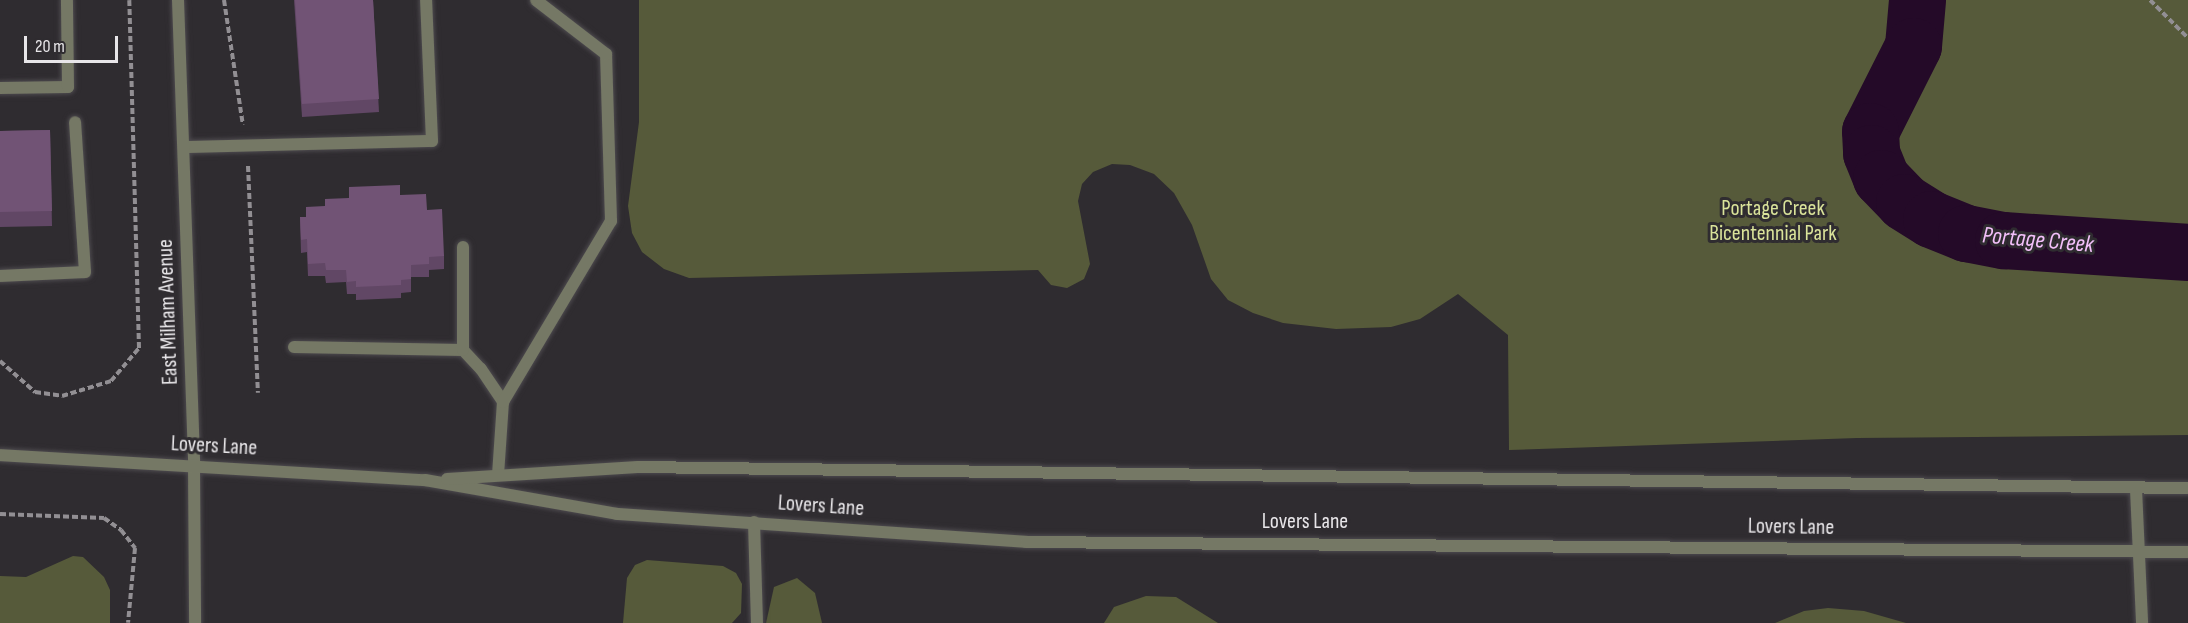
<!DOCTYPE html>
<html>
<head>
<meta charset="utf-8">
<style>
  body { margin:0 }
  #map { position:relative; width:2188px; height:623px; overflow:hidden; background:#2f2c30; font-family:"Sofia Sans Condensed",sans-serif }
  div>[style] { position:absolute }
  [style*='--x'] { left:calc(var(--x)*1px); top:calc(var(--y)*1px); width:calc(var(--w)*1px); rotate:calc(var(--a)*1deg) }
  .green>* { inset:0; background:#565a3a }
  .river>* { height:57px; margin:-28.5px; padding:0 28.5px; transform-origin:28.5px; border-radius:28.5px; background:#240a28 }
  .path>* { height:4px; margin-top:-2px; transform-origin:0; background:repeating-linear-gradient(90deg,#928f93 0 6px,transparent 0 9px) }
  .roads { filter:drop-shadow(0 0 2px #4d4a4e) drop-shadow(0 0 2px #4d4a4e) }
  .service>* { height:12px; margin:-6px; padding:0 6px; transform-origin:6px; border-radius:6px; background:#757865 }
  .minor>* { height:12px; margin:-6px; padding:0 6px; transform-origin:6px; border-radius:6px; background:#757865 }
  .tertiary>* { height:12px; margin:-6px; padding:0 6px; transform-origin:6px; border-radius:6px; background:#757865 }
  .wall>* { inset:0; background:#614765 }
  .building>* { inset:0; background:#715375 }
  span { translate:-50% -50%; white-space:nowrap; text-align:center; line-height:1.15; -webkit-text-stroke:6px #2f2c30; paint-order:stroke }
  .park-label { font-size:22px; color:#dae39a }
  .street-label { font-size:22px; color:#e8e6e9 }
  .water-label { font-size:24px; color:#f3c0fa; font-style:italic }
  .scale { position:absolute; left:24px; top:36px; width:94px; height:27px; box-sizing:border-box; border:3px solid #e8e6e9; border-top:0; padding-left:8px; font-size:18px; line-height:21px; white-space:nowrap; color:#e8e6e9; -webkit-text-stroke:4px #2f2c30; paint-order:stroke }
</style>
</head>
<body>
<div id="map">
  <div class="green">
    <div style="clip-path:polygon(639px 0,2188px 0,2188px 435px,1857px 438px,1509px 450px,1508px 335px,1458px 294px,1420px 319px,1391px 327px,1336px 329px,1283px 323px,1253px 313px,1228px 300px,1211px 279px,1192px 225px,1174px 193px,1154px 174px,1130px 165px,1112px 164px,1093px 172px,1082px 184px,1078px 201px,1090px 264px,1084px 279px,1067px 288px,1051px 285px,1038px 270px,689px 278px,664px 269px,642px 252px,632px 233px,628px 206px,639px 122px)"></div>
    <div style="clip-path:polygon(73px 556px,83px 557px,104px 577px,110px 590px,110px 623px,0 623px,0 576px,26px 577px)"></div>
    <div style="clip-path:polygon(647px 560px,723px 566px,736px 573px,742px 584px,741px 613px,732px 623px,623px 623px,627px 578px,635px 565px)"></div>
    <div style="clip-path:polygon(797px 578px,815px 593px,822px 623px,766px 623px,774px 587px)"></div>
    <div style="clip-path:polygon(1146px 596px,1176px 597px,1218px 623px,1104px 623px,1114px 607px)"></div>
    <div style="clip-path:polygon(1828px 608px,1864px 611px,1906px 623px,1775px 623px,1804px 611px)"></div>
  </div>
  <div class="river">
    <div style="--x:1917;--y:0;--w:46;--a:95"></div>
    <div style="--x:1913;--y:46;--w:95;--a:116.8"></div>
    <div style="--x:1870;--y:131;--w:22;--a:87"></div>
    <div style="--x:1871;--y:153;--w:27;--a:68"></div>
    <div style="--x:1881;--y:178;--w:33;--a:46"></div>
    <div style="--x:1904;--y:202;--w:32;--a:32"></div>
    <div style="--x:1931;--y:219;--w:38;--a:22"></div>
    <div style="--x:1966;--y:233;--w:38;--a:11"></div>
    <div style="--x:2003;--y:240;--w:185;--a:3.7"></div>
  </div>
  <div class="path">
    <div style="--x:224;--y:0;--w:126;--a:81.4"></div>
    <div style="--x:2150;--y:0;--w:54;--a:45"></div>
    <div style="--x:248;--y:166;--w:227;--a:87.5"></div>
    <div style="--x:0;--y:361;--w:47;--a:41.5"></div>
    <div style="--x:35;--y:392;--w:27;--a:8"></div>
    <div style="--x:62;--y:396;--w:51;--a:-17"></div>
    <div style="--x:111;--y:381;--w:43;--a:-49.7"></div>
    <div style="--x:139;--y:348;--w:348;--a:-91.6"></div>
    <div style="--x:0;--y:514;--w:104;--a:2.2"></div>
    <div style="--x:104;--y:518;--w:21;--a:35"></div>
    <div style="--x:121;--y:530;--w:23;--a:52"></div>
    <div style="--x:135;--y:548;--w:75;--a:95.3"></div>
  </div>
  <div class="roads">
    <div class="service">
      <div style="--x:0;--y:88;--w:68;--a:-0.8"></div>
      <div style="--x:68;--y:87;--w:87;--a:-90.7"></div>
      <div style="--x:184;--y:147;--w:248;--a:-1.4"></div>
      <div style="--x:432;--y:141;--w:141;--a:-92.4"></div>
      <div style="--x:0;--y:276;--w:85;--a:-2.7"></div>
      <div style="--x:85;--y:272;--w:150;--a:-93.8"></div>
      <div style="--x:294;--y:347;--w:169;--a:1"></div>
      <div style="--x:463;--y:350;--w:26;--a:47"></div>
      <div style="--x:481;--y:369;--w:40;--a:56"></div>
      <div style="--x:463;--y:350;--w:103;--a:-90"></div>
      <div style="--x:498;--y:475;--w:73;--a:-86.1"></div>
      <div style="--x:503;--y:402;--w:211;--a:-59.2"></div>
      <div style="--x:611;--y:221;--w:167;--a:-91.7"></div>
      <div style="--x:606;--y:54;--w:88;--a:-142.4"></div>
      <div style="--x:754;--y:522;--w:101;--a:88.3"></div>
    </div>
    <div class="minor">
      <div style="--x:2136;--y:489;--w:134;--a:87.4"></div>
    </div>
    <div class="tertiary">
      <div style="--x:178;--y:0;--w:465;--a:88"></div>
      <div style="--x:194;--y:465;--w:158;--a:89.6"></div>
      <div style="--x:0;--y:455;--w:426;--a:3.4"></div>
      <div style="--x:425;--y:480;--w:195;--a:10"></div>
      <div style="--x:617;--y:514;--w:410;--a:3.9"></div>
      <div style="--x:1026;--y:542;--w:1162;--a:0.49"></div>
      <div style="--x:447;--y:479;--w:191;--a:-3.6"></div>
      <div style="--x:638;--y:467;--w:1550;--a:0.78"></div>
    </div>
  </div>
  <div class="wall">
    <div style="clip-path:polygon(294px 0,373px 0,379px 112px,302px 117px)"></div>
    <div style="clip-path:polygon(50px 130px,52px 226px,0 227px,0 131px)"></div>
    <div style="clip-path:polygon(400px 195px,427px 210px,444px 256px,444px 269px,429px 270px,429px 277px,411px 277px,411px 292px,401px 293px,401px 298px,356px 300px,356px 294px,347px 294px,346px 282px,326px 283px,325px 276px,308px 276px,307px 252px,301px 253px,300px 217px,306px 217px,349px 198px)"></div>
  </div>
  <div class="building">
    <div style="clip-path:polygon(295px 0,373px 0,379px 99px,302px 104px)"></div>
    <div style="clip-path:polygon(50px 130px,52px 211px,0 212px,0 131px)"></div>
    <div style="clip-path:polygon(400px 185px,400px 195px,426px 194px,427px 210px,442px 209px,444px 256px,429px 257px,429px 264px,411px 265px,411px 279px,401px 280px,401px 285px,356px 287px,356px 281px,347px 282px,346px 270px,326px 270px,325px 263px,308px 264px,307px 239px,301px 240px,300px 217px,306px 217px,306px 207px,325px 206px,325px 199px,349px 198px,349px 187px)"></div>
  </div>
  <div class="park-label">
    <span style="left:1773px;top:221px">Portage Creek<br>Bicentennial Park</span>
  </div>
  <div class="street-label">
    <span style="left:168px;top:312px;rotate:-92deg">East Milham Avenue</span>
    <span style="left:214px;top:446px;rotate:3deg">Lovers Lane</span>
    <span style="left:821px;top:506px;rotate:4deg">Lovers Lane</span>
    <span style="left:1305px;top:522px">Lovers Lane</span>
    <span style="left:1791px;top:527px;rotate:1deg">Lovers Lane</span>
  </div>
  <div class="water-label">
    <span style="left:2038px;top:240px;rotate:5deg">Portage Creek</span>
  </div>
  <div class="scale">20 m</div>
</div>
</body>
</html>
